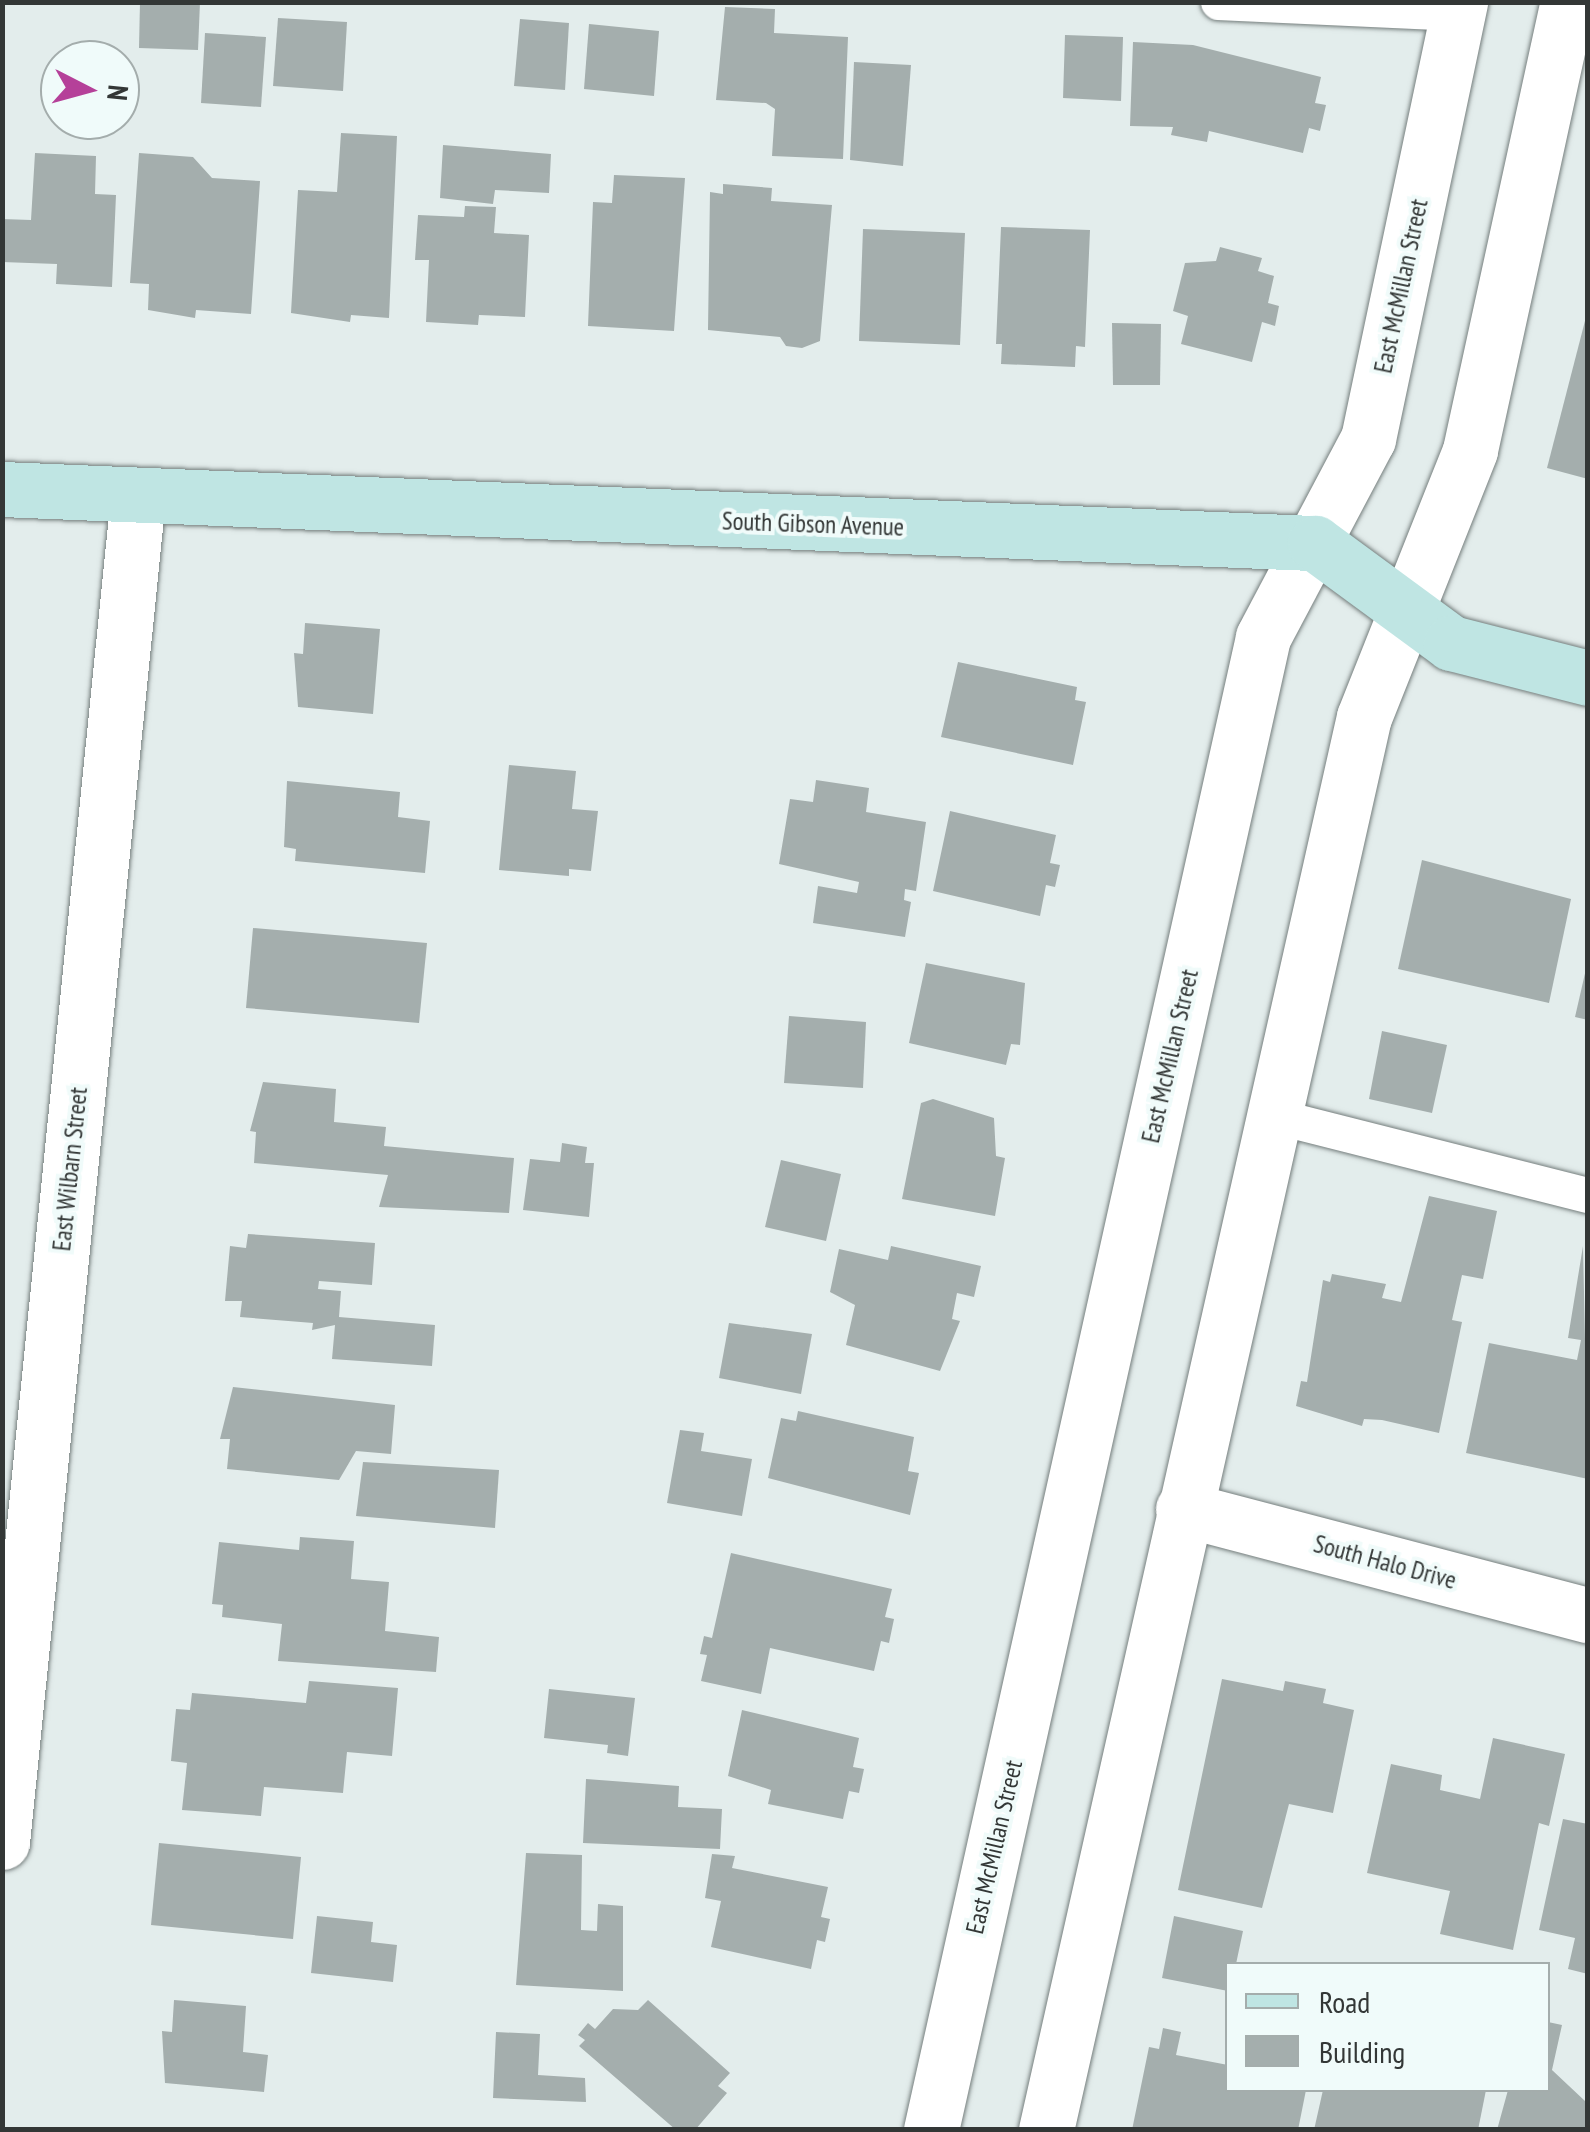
<!DOCTYPE html>
<html>
<head>
<meta charset="utf-8">
<style>
  body { margin:0 }
  #map { position:relative; width:1590px; height:2132px; overflow:hidden; background:#e3edec; font-family:"PT Sans Narrow",sans-serif }
  div>[style] { position:absolute }
  [style*='--x'] { left:calc(var(--x)*1px); top:calc(var(--y)*1px); width:calc(var(--w)*1px); rotate:calc(var(--a)*1deg) }
  .building>* { inset:0; background:#a4aead }
  .roads { filter:drop-shadow(0 0 2px #757e7d) drop-shadow(0 0 2px #757e7d) }
  .lane>* { height:35px; margin:-17.5px; padding:0 17.5px; transform-origin:17.5px; border-radius:17.5px; background:#fff }
  .street>* { height:55px; margin:-27.5px; padding:0 27.5px; transform-origin:27.5px; border-radius:27.5px; background:#fff }
  .secondary>* { height:55px; margin:-27.5px; padding:0 27.5px; transform-origin:27.5px; border-radius:27.5px; background:#bfe5e3 }
  span { translate:-50% -50%; white-space:nowrap; text-align:center; line-height:1.15; -webkit-text-stroke:8px #f0fbfa; paint-order:stroke }
  .street-label { font-size:25px; color:#333736 }
  .frame { position:absolute; inset:0; border:5px solid #333736; pointer-events:none }
  .legend { position:absolute; left:1225px; top:1962px; width:325px; height:130px; box-sizing:border-box; background:#f0fbfa; border:2px solid #a4adac; margin:0; padding:12px 18px; list-style:none; font-size:30px; color:#333736 }
  .legend li { display:flex; align-items:center; gap:20px; height:50px }
  .legend b { width:50px; border:2px solid #a4adac }
  .north { position:absolute; left:40px; top:40px; width:100px; height:100px; box-sizing:border-box; background:#f0fbfa; border:2px solid #a4adac; border-radius:50%; rotate:96deg; font-size:28px; font-weight:700; line-height:40px; text-align:center; color:#333736 }
  .north::after { content:''; display:block; margin:auto; width:35px; height:45px; background:#b54099; clip-path:polygon(50% 0,100% 100%,50% 72%,0 100%) }
</style>
</head>
<body>
<div id="map">
  <div class="building">
    <div style="clip-path:polygon(140px 2px,200px 2px,198px 50px,139px 48px)"></div>
    <div style="clip-path:polygon(725px 7px,775px 9px,774px 33px,848px 37px,843px 159px,772px 156px,775px 109px,766px 103px,716px 100px)"></div>
    <div style="clip-path:polygon(278px 18px,347px 22px,343px 91px,273px 86px)"></div>
    <div style="clip-path:polygon(520px 19px,569px 23px,565px 90px,514px 86px)"></div>
    <div style="clip-path:polygon(589px 24px,659px 31px,654px 96px,584px 89px)"></div>
    <div style="clip-path:polygon(205px 33px,266px 37px,261px 107px,201px 103px)"></div>
    <div style="clip-path:polygon(1065px 35px,1123px 37px,1121px 101px,1063px 98px)"></div>
    <div style="clip-path:polygon(1133px 42px,1193px 45px,1321px 77px,1315px 103px,1326px 105px,1320px 131px,1309px 128px,1303px 153px,1209px 131px,1207px 142px,1171px 135px,1173px 127px,1130px 126px)"></div>
    <div style="clip-path:polygon(854px 62px,911px 65px,903px 166px,850px 160px)"></div>
    <div style="clip-path:polygon(341px 133px,397px 136px,389px 318px,351px 315px,350px 322px,291px 313px,298px 190px,337px 192px)"></div>
    <div style="clip-path:polygon(443px 145px,551px 154px,549px 193px,495px 190px,493px 204px,440px 198px)"></div>
    <div style="clip-path:polygon(35px 153px,96px 156px,95px 194px,116px 195px,112px 287px,56px 284px,57px 264px,2px 262px,2px 219px,31px 220px)"></div>
    <div style="clip-path:polygon(139px 153px,193px 157px,212px 178px,260px 181px,251px 314px,196px 310px,195px 318px,148px 310px,149px 284px,130px 283px)"></div>
    <div style="clip-path:polygon(614px 175px,685px 178px,674px 331px,588px 326px,593px 202px,612px 203px)"></div>
    <div style="clip-path:polygon(723px 184px,772px 188px,771px 201px,832px 205px,820px 341px,802px 348px,786px 346px,780px 337px,708px 330px,710px 192px,723px 194px)"></div>
    <div style="clip-path:polygon(465px 206px,496px 207px,494px 233px,529px 235px,525px 317px,479px 315px,478px 325px,426px 322px,429px 260px,415px 260px,418px 215px,464px 217px)"></div>
    <div style="clip-path:polygon(1001px 227px,1090px 230px,1085px 347px,1076px 346px,1075px 367px,1001px 364px,1002px 344px,996px 344px)"></div>
    <div style="clip-path:polygon(863px 229px,965px 233px,960px 345px,859px 341px)"></div>
    <div style="clip-path:polygon(1220px 247px,1262px 258px,1258px 271px,1274px 276px,1268px 303px,1279px 306px,1275px 326px,1262px 322px,1252px 362px,1181px 344px,1188px 316px,1173px 311px,1185px 263px,1216px 261px)"></div>
    <div style="clip-path:polygon(1586px 317px,1588px 317px,1588px 479px,1547px 468px)"></div>
    <div style="clip-path:polygon(1112px 323px,1161px 324px,1160px 385px,1113px 385px)"></div>
    <div style="clip-path:polygon(305px 623px,380px 629px,373px 714px,298px 707px,294px 653px,303px 654px)"></div>
    <div style="clip-path:polygon(958px 662px,1077px 687px,1075px 700px,1086px 702px,1073px 765px,941px 737px)"></div>
    <div style="clip-path:polygon(509px 765px,576px 771px,572px 809px,598px 811px,591px 871px,569px 869px,569px 876px,499px 870px)"></div>
    <div style="clip-path:polygon(816px 780px,869px 788px,866px 812px,926px 822px,916px 891px,905px 889px,904px 900px,911px 902px,905px 937px,813px 923px,818px 886px,857px 893px,859px 882px,779px 864px,790px 799px,813px 802px)"></div>
    <div style="clip-path:polygon(287px 781px,400px 792px,398px 817px,430px 821px,425px 873px,295px 861px,296px 849px,284px 847px)"></div>
    <div style="clip-path:polygon(950px 811px,1056px 835px,1050px 863px,1060px 865px,1055px 887px,1046px 885px,1040px 916px,933px 891px)"></div>
    <div style="clip-path:polygon(1422px 860px,1571px 899px,1549px 1003px,1398px 969px)"></div>
    <div style="clip-path:polygon(253px 928px,427px 943px,419px 1023px,246px 1008px)"></div>
    <div style="clip-path:polygon(926px 963px,1025px 983px,1020px 1045px,1011px 1044px,1006px 1065px,909px 1043px)"></div>
    <div style="clip-path:polygon(1586px 969px,1588px 969px,1588px 1020px,1575px 1017px)"></div>
    <div style="clip-path:polygon(789px 1016px,866px 1022px,863px 1088px,784px 1083px)"></div>
    <div style="clip-path:polygon(1382px 1031px,1447px 1045px,1432px 1113px,1369px 1099px)"></div>
    <div style="clip-path:polygon(263px 1082px,336px 1089px,334px 1122px,386px 1127px,384px 1146px,514px 1158px,509px 1213px,379px 1207px,388px 1175px,254px 1163px,256px 1132px,250px 1131px)"></div>
    <div style="clip-path:polygon(933px 1099px,994px 1118px,996px 1156px,1005px 1158px,995px 1216px,902px 1199px,921px 1103px)"></div>
    <div style="clip-path:polygon(562px 1143px,587px 1147px,585px 1163px,594px 1163px,589px 1217px,523px 1210px,530px 1159px,560px 1162px)"></div>
    <div style="clip-path:polygon(781px 1160px,841px 1174px,826px 1241px,765px 1227px)"></div>
    <div style="clip-path:polygon(1429px 1196px,1497px 1211px,1483px 1279px,1462px 1275px,1452px 1320px,1462px 1322px,1439px 1433px,1382px 1420px,1364px 1419px,1362px 1426px,1296px 1406px,1301px 1381px,1307px 1382px,1323px 1280px,1330px 1282px,1332px 1274px,1386px 1284px,1382px 1298px,1401px 1302px)"></div>
    <div style="clip-path:polygon(248px 1234px,375px 1243px,372px 1285px,319px 1281px,318px 1289px,341px 1291px,339px 1317px,435px 1325px,432px 1366px,332px 1359px,335px 1325px,312px 1330px,313px 1323px,240px 1317px,242px 1301px,225px 1301px,230px 1246px,246px 1248px)"></div>
    <div style="clip-path:polygon(891px 1246px,981px 1266px,974px 1297px,957px 1293px,952px 1319px,960px 1321px,940px 1371px,846px 1345px,855px 1305px,830px 1292px,839px 1249px,888px 1260px)"></div>
    <div style="clip-path:polygon(1583px 1246px,1588px 1479px,1466px 1453px,1489px 1343px,1577px 1360px,1581px 1340px,1568px 1338px)"></div>
    <div style="clip-path:polygon(729px 1323px,812px 1334px,801px 1394px,719px 1378px)"></div>
    <div style="clip-path:polygon(233px 1387px,395px 1405px,391px 1454px,356px 1451px,339px 1480px,227px 1469px,230px 1439px,220px 1439px)"></div>
    <div style="clip-path:polygon(798px 1411px,914px 1437px,908px 1471px,919px 1473px,910px 1515px,768px 1478px,781px 1418px,796px 1421px)"></div>
    <div style="clip-path:polygon(680px 1430px,704px 1433px,701px 1451px,752px 1459px,742px 1516px,667px 1503px)"></div>
    <div style="clip-path:polygon(363px 1462px,499px 1470px,495px 1528px,356px 1516px)"></div>
    <div style="clip-path:polygon(300px 1537px,354px 1541px,351px 1579px,389px 1582px,385px 1631px,439px 1637px,436px 1672px,278px 1661px,282px 1624px,222px 1617px,223px 1605px,212px 1604px,219px 1542px,299px 1550px)"></div>
    <div style="clip-path:polygon(731px 1553px,892px 1589px,885px 1617px,894px 1619px,889px 1643px,881px 1641px,874px 1671px,770px 1648px,761px 1694px,701px 1681px,707px 1655px,700px 1654px,704px 1636px,712px 1638px)"></div>
    <div style="clip-path:polygon(1222px 1679px,1283px 1691px,1285px 1681px,1326px 1689px,1323px 1703px,1354px 1710px,1333px 1813px,1289px 1804px,1262px 1908px,1178px 1890px)"></div>
    <div style="clip-path:polygon(309px 1681px,398px 1688px,392px 1756px,347px 1752px,343px 1793px,264px 1787px,261px 1816px,182px 1810px,187px 1763px,171px 1761px,176px 1709px,190px 1710px,192px 1693px,306px 1703px)"></div>
    <div style="clip-path:polygon(549px 1689px,635px 1698px,628px 1756px,607px 1753px,608px 1745px,544px 1738px)"></div>
    <div style="clip-path:polygon(742px 1710px,859px 1738px,853px 1767px,864px 1769px,859px 1793px,849px 1791px,843px 1819px,768px 1804px,771px 1790px,728px 1776px)"></div>
    <div style="clip-path:polygon(1493px 1738px,1565px 1754px,1549px 1826px,1539px 1823px,1513px 1950px,1440px 1934px,1450px 1891px,1367px 1873px,1391px 1764px,1442px 1775px,1440px 1790px,1480px 1799px)"></div>
    <div style="clip-path:polygon(586px 1779px,679px 1786px,678px 1807px,722px 1809px,720px 1849px,583px 1843px)"></div>
    <div style="clip-path:polygon(1563px 1819px,1588px 1824px,1588px 1974px,1568px 1969px,1575px 1938px,1539px 1930px)"></div>
    <div style="clip-path:polygon(159px 1843px,301px 1857px,293px 1939px,151px 1925px)"></div>
    <div style="clip-path:polygon(526px 1853px,582px 1855px,581px 1930px,597px 1931px,598px 1904px,623px 1906px,623px 1991px,516px 1985px)"></div>
    <div style="clip-path:polygon(712px 1854px,735px 1856px,732px 1868px,828px 1887px,821px 1917px,830px 1919px,825px 1942px,817px 1940px,811px 1969px,711px 1947px,721px 1901px,705px 1898px)"></div>
    <div style="clip-path:polygon(317px 1916px,373px 1922px,371px 1942px,397px 1945px,393px 1982px,311px 1973px)"></div>
    <div style="clip-path:polygon(1174px 1916px,1243px 1931px,1236px 1964px,1228px 1964px,1228px 1991px,1162px 1978px)"></div>
    <div style="clip-path:polygon(174px 2000px,246px 2006px,243px 2052px,268px 2055px,264px 2092px,165px 2083px,162px 2031px,172px 2032px)"></div>
    <div style="clip-path:polygon(648px 2000px,730px 2073px,718px 2086px,727px 2093px,695px 2130px,676px 2130px,579px 2046px,585px 2040px,578px 2035px,588px 2023px,595px 2029px,613px 2009px,638px 2010px)"></div>
    <div style="clip-path:polygon(1548px 2022px,1562px 2025px,1552px 2070px,1585px 2101px,1588px 2130px,1497px 2130px,1508px 2090px,1548px 2090px)"></div>
    <div style="clip-path:polygon(1163px 2028px,1181px 2032px,1176px 2055px,1228px 2065px,1228px 2090px,1306px 2090px,1298px 2130px,1132px 2130px,1149px 2047px,1159px 2049px)"></div>
    <div style="clip-path:polygon(496px 2032px,540px 2034px,538px 2075px,585px 2078px,586px 2102px,493px 2098px)"></div>
    <div style="clip-path:polygon(1323px 2090px,1486px 2090px,1478px 2130px,1314px 2130px)"></div>
  </div>
  <div class="roads">
    <div class="lane">
      <div style="--x:1218;--y:2;--w:240;--a:2.6"></div>
      <div style="--x:1271;--y:1115;--w:327;--a:14.2"></div>
    </div>
    <div class="street">
      <div style="--x:1183;--y:1509;--w:419;--a:14.7"></div>
      <div style="--x:2;--y:1842;--w:1352;--a:-84.23"></div>
      <div style="--x:931;--y:2130;--w:1529;--a:-77.46"></div>
      <div style="--x:1263;--y:637;--w:224;--a:-62.1"></div>
      <div style="--x:1368;--y:439;--w:447;--a:-78.1"></div>
      <div style="--x:1046;--y:2130;--w:1448;--a:-77.32"></div>
      <div style="--x:1364;--y:717;--w:287;--a:-68.3"></div>
      <div style="--x:1470;--y:450;--w:459;--a:-77.7"></div>
    </div>
    <div class="secondary">
      <div style="--x:2;--y:489;--w:1314;--a:2.36"></div>
      <div style="--x:1315;--y:543;--w:169;--a:36.3"></div>
      <div style="--x:1451;--y:643;--w:141;--a:14.3"></div>
    </div>
  </div>
  <div class="street-label">
    <span style="left:1401px;top:286px;rotate:-78deg">East McMillan Street</span>
    <span style="left:813px;top:524px;rotate:2deg">South Gibson Avenue</span>
    <span style="left:1170px;top:1056px;rotate:-77deg">East McMillan Street</span>
    <span style="left:70px;top:1169px;rotate:-84deg">East Wilbarn Street</span>
    <span style="left:1385px;top:1562px;rotate:15deg">South Halo Drive</span>
    <span style="left:994px;top:1847px;rotate:-77deg">East McMillan Street</span>
  </div>
  <div class="frame"></div>
  <ul class="legend">
  <li><b style="height:12px;background:#bfe5e3"></b>Road</li>
  <li><b style="height:28px;background:#a4aead"></b>Building</li>
  </ul>
  <div class="north">N</div>
</div>
</body>
</html>
